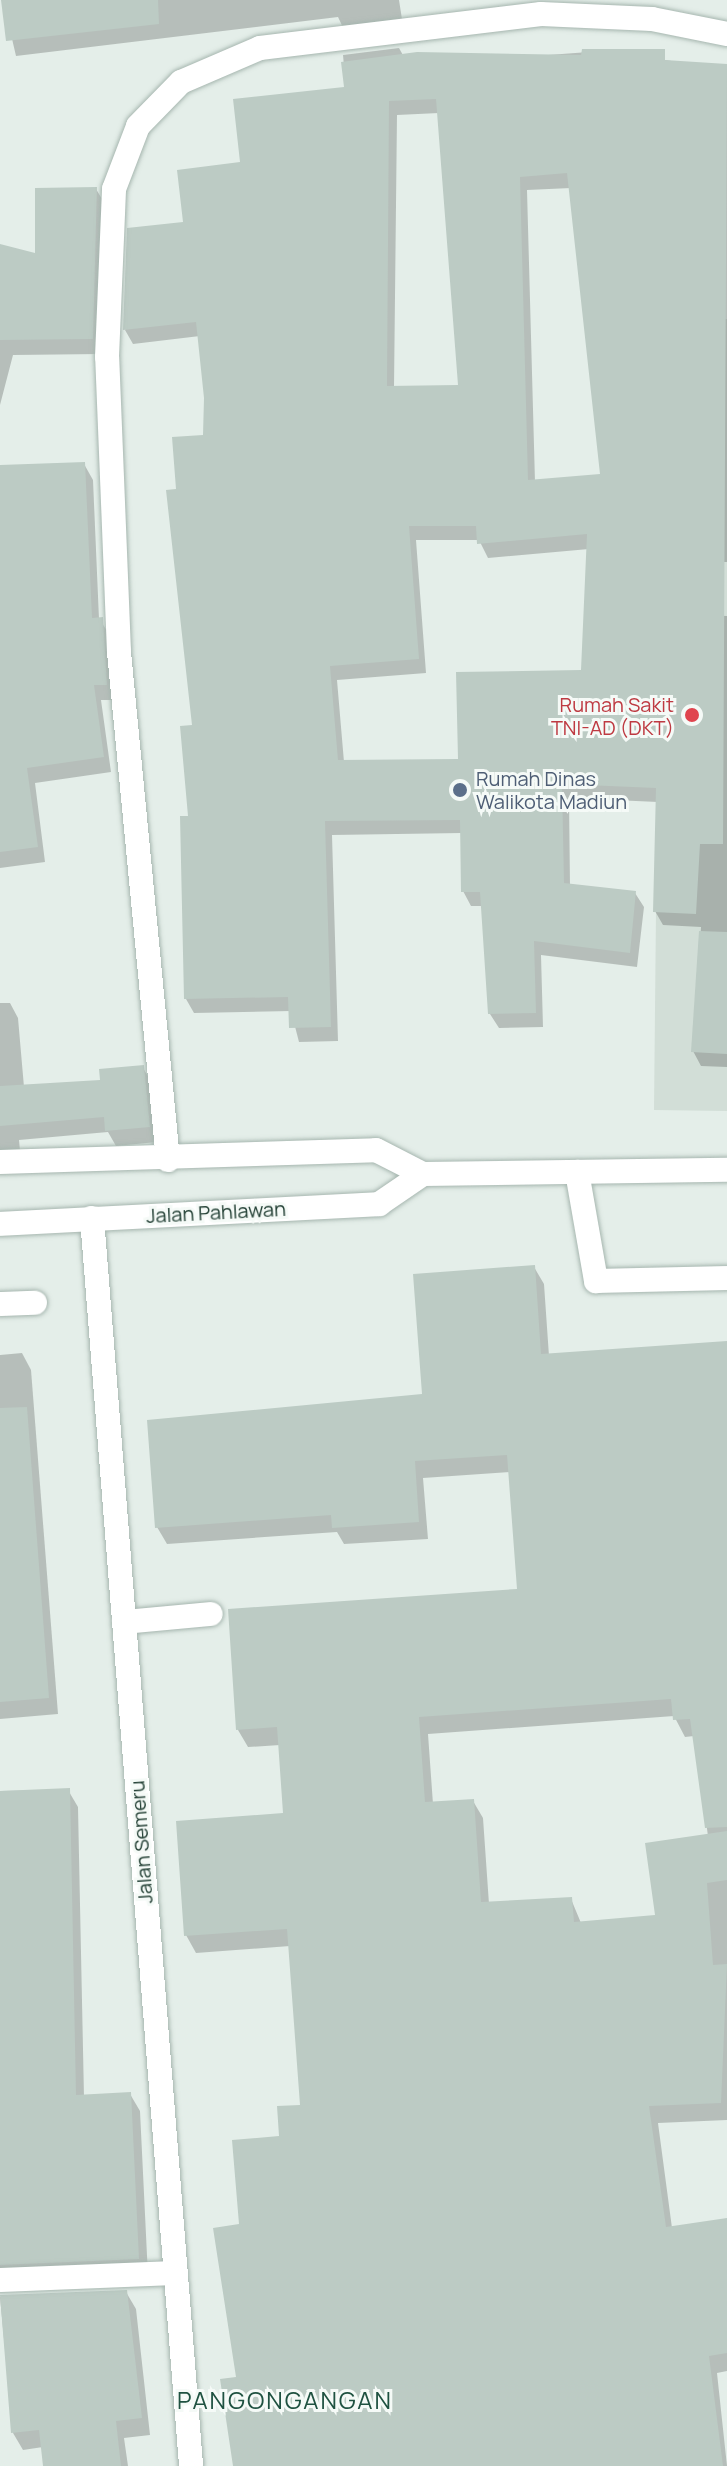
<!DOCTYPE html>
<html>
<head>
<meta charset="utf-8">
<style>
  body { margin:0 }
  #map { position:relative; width:727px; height:2466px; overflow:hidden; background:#e4eee9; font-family:Manrope,sans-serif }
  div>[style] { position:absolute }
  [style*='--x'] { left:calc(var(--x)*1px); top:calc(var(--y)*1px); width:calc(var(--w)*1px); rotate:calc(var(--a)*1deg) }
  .built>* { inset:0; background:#d2ded7 }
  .shadow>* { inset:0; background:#0003 }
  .building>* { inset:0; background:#bccbc4 }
  .roads { filter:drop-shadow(0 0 2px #a6b6af) drop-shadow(0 0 2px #a6b6af) }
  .lane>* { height:24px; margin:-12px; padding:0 12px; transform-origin:12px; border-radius:12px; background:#fff }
  .street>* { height:24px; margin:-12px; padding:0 12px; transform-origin:12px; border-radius:12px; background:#fff }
  .secondary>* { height:24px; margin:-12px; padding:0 12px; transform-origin:12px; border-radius:12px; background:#fff }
  .dots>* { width:22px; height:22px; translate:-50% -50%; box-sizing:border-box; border:4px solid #f5faf7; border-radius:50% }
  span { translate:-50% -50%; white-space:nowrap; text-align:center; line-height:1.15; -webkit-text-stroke:6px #f5faf7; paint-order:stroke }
  .health-label { font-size:20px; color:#be3a42 }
  .right { translate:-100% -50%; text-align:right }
  .service-label { font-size:20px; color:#4e5e75 }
  .left { translate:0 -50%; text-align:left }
  .street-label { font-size:20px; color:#234035 }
  .quarter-label { font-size:24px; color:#1f5241; letter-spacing:2px }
</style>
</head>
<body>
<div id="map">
  <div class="built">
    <div style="clip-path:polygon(662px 318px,727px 319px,727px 1111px,654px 1110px)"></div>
  </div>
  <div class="shadow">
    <div style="clip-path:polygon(3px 0,399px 0,404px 32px,348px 38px,338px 17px,16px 56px)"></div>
    <div style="clip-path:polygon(evenodd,399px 48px,404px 57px,481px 60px,602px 51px,727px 69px,727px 562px,597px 561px,589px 549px,488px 558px,479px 540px,416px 540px,426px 673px,337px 680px,344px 762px,460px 761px,583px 672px,586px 611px,727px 616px,727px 1067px,701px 1066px,693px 1051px,701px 927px,663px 925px,655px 911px,658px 802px,569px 798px,570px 886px,635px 893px,644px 907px,637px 967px,541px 955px,543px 1027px,499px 1028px,490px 1014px,483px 906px,471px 906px,463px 891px,462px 833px,332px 835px,338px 1041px,299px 1042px,291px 1011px,194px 1013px,186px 999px,206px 398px,200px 336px,133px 344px,125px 330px,185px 224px,242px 164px,346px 89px,343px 55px,399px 48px,439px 113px,460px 387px,394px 388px,397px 115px,439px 113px,399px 48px,571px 188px,603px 475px,535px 482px,527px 190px,571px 188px)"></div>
    <div style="clip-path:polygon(96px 189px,105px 204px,101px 354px,13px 355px,0 405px,0 246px,37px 256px)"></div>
    <div style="clip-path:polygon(84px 464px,93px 480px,99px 619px,110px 635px,115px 700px,101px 700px,111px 772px,35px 783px,45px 862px,0 868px,0 467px)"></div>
    <div style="clip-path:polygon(0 1003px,10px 1003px,18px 1018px,24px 1087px,103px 1082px,143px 1068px,152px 1083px,157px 1142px,116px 1146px,108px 1132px,19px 1140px,20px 1151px,0 1153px)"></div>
    <div style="clip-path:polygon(evenodd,534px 1267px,544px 1284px,549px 1356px,727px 1343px,727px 2120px,658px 2123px,672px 2228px,727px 2220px,727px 2371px,717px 2373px,727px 2466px,235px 2466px,241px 2226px,302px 2107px,290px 1946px,196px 1953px,186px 1935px,285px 1815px,280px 1745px,248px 1747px,238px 1730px,230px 1611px,519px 1591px,510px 1472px,423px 1478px,428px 1539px,344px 1544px,337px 1532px,167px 1544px,157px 1527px,424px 1396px,534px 1267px,674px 1716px,685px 1737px,694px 1736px,708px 1836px,658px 1917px,581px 1923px,571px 1899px,489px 1904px,483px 1818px,473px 1801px,433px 1804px,428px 1734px,674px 1716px)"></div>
    <div style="clip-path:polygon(22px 1353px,31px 1370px,58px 1714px,0 1719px,0 1355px)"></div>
    <div style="clip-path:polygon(68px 1790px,78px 1807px,84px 2097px,130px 2094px,140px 2111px,148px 2276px,0 2289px,0 1791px)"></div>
    <div style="clip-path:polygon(126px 2292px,136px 2309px,150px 2435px,124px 2438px,128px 2466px,45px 2466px,43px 2447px,23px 2450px,13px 2433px,0 2297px)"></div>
  </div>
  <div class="building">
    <div style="clip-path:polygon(1px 0,158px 0,159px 24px,6px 41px)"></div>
    <div style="clip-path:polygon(evenodd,582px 49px,665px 49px,665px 60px,727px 64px,723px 844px,700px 844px,696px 914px,653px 912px,656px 788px,562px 784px,564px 883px,636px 891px,630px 953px,534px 941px,536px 1013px,488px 1014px,480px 892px,461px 892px,460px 820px,325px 821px,331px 1027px,289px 1028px,288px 997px,184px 999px,180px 816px,188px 816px,180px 726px,192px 725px,166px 490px,176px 489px,172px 437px,203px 435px,204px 398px,196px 322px,123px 330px,127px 228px,183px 222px,177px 170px,240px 162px,233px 99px,344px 87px,341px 62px,417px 52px,581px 55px,582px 49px,436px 99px,458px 385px,387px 386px,389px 101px,436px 99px,582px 49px,567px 173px,600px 474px,528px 480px,520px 177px,567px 173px,582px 49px,409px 526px,476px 526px,477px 544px,587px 534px,581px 670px,456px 672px,458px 759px,338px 760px,330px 666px,419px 659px,409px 526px)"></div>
    <div style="clip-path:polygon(97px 187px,93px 339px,0 340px,0 244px,35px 253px,35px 188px)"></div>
    <div style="clip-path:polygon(85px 462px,92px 618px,103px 617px,107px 685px,94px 685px,104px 757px,27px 768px,38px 847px,0 852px,0 465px)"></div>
    <div style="clip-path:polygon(699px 931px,727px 932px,727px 1054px,691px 1052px)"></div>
    <div style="clip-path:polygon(144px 1065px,150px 1127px,105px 1131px,104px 1117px,0 1126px,0 1086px,100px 1080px,99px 1069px)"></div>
    <div style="clip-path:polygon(535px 1265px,541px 1354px,727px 1341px,727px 1827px,705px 1828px,690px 1719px,673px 1720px,671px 1699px,419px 1717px,425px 1802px,474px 1799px,481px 1902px,572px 1897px,574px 1922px,655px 1915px,645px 1843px,727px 1831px,727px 1880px,707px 1883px,713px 1965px,727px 1964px,721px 2103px,649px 2106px,666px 2227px,727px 2218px,727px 2353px,709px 2356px,723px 2466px,233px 2466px,220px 2379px,236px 2377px,213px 2228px,239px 2224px,232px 2140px,279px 2136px,277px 2106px,300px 2105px,287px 1929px,184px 1936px,176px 1821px,283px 1813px,277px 1727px,236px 1730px,228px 1609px,517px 1589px,507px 1455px,415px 1461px,419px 1522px,332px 1528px,331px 1515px,155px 1528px,147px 1420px,422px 1394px,413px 1274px)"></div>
    <div style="clip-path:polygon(27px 1407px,49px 1698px,0 1702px,0 1408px)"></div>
    <div style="clip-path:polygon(70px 1788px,76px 2095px,131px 2092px,139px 2259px,0 2265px,0 1791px)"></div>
    <div style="clip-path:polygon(127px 2290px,142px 2418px,116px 2421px,121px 2466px,43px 2466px,39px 2430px,11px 2433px,0 2295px)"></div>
  </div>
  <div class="roads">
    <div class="lane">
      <div style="--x:577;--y:1172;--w:111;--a:80.1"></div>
      <div style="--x:596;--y:1281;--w:131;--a:-1.3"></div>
      <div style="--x:0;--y:1304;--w:35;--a:-2"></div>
      <div style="--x:124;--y:1622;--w:87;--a:-5.3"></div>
    </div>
    <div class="street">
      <div style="--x:168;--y:1160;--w:510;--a:-95.51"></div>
      <div style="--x:119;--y:652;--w:295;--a:-92.3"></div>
      <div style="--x:107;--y:357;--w:168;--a:-87.6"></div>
      <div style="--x:114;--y:189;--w:67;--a:-69.1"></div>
      <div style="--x:138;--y:126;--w:62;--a:-45.7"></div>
      <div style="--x:181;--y:82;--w:86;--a:-23.3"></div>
      <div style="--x:260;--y:48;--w:283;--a:-6.9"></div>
      <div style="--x:541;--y:14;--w:111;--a:2.6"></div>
      <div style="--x:652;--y:19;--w:76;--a:11.3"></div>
      <div style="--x:0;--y:2280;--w:175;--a:-2.3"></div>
    </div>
    <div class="secondary">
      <div style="--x:0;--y:1162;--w:376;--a:-1.8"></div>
      <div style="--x:376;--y:1150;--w:53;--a:27.1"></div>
      <div style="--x:423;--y:1174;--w:304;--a:-0.8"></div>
      <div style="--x:92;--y:1218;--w:1252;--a:85.46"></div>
      <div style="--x:0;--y:1224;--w:380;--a:-3"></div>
      <div style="--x:379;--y:1204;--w:53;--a:-34.3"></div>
    </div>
  </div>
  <div class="dots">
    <div style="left:692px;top:715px;background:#e0444e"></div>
    <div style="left:460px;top:790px;background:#5c6f8a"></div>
  </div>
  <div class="health-label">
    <span class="right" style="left:674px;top:716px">Rumah Sakit<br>TNI-AD (DKT)</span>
  </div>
  <div class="service-label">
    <span class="left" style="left:476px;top:790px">Rumah Dinas<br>Walikota Madiun</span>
  </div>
  <div class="street-label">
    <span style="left:216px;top:1212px;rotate:-3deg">Jalan Pahlawan</span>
    <span style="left:141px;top:1842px;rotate:-94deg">Jalan Semeru</span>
  </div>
  <div class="quarter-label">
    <span style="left:285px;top:2400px">PANGONGANGAN</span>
  </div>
</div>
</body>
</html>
